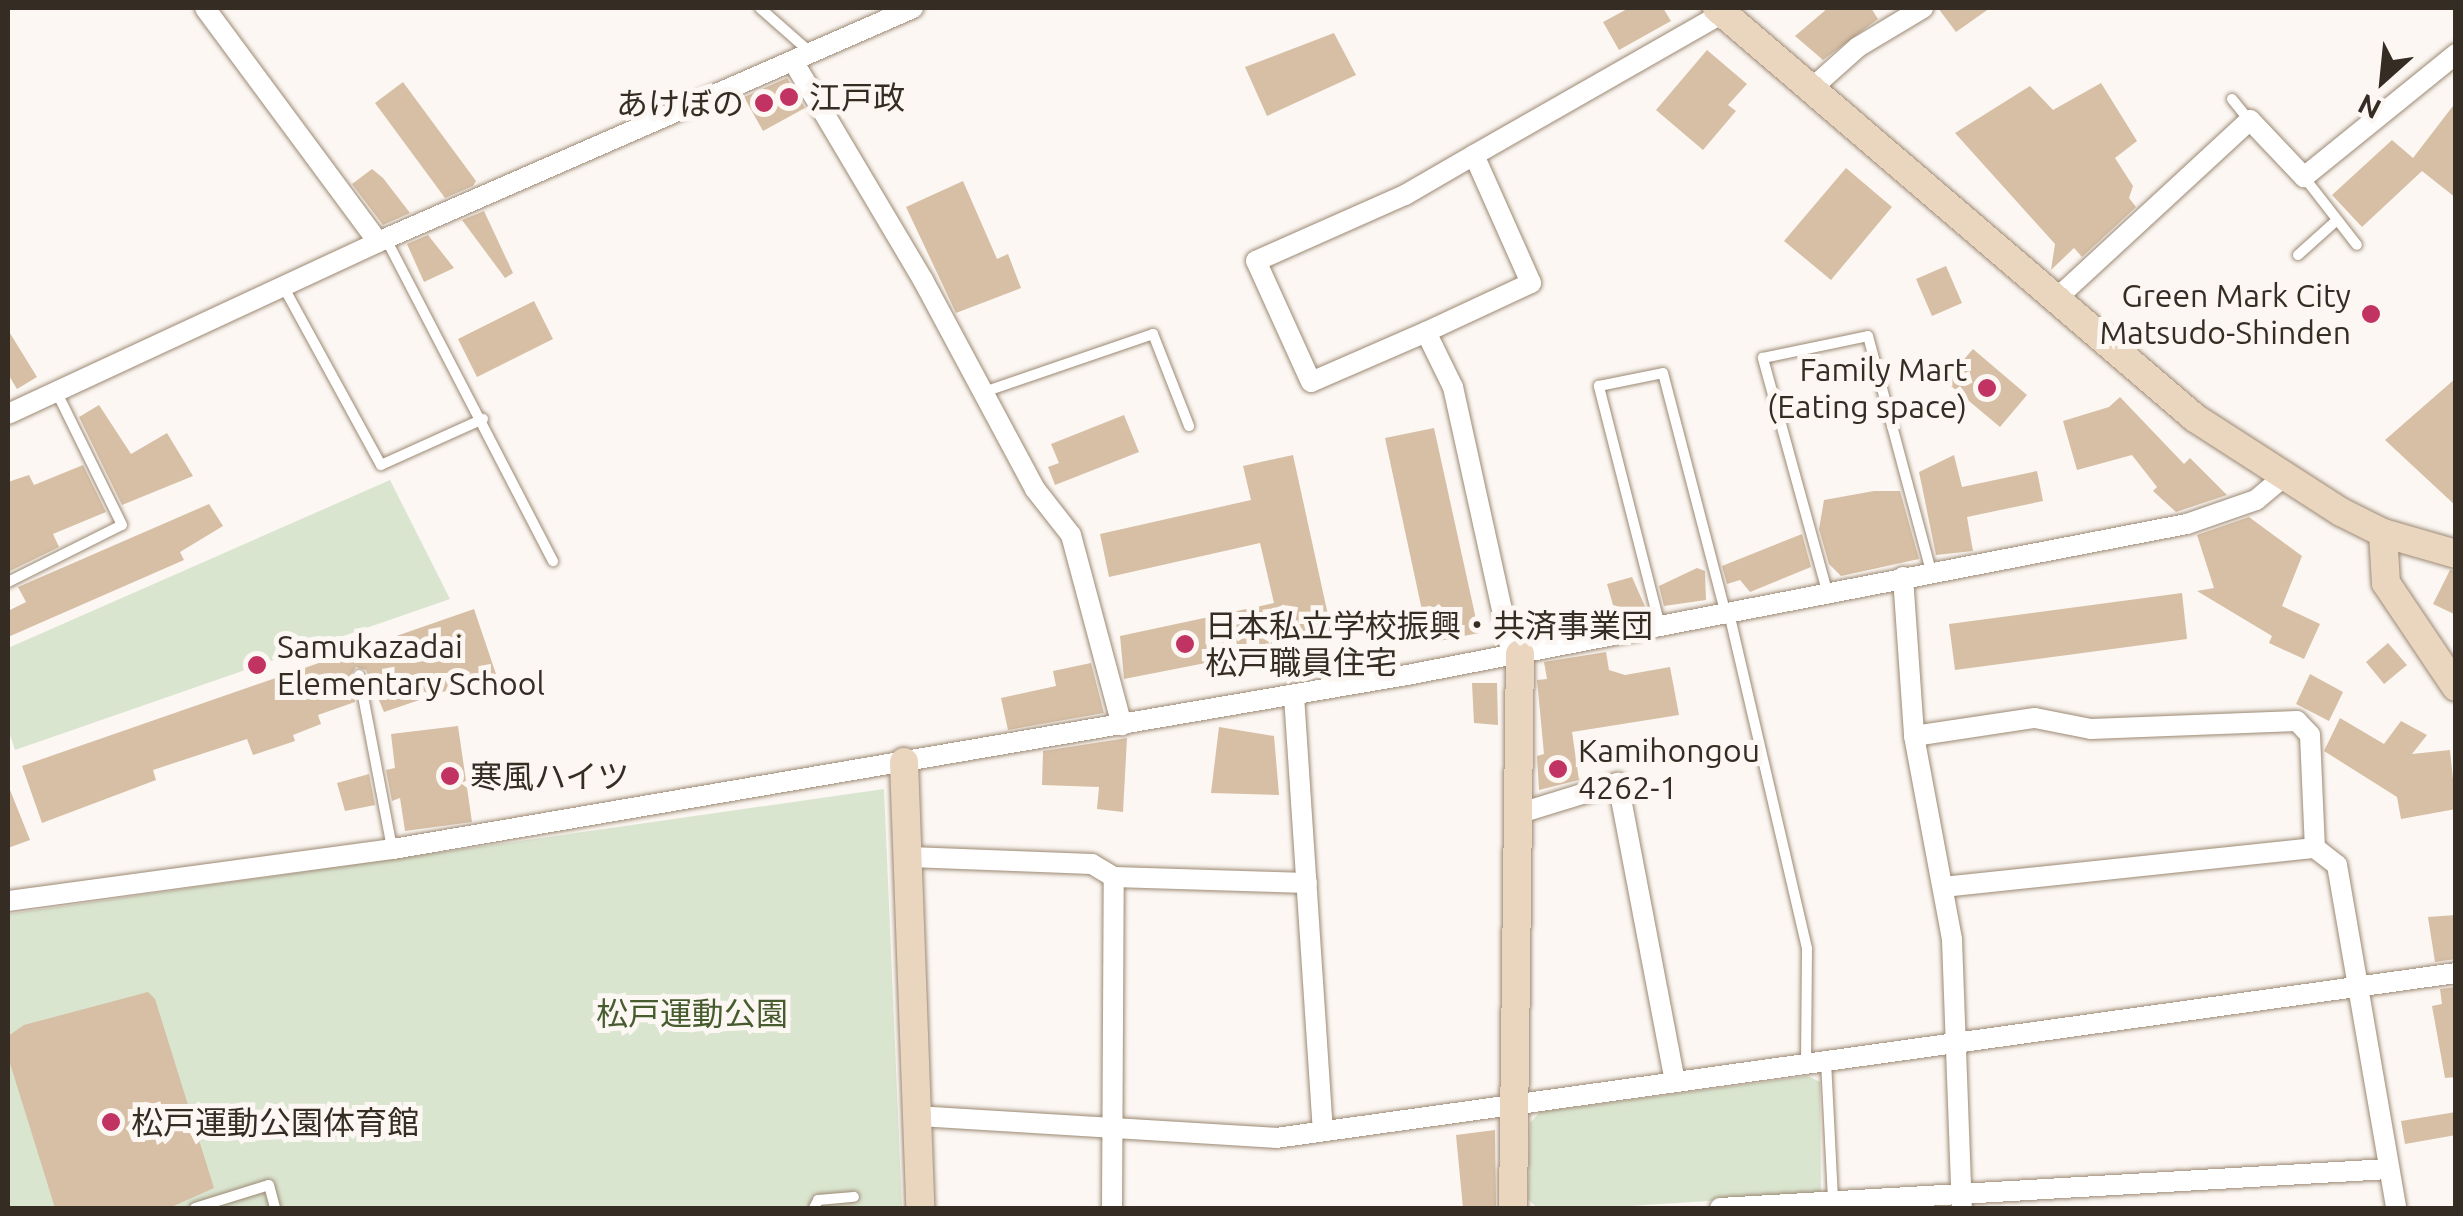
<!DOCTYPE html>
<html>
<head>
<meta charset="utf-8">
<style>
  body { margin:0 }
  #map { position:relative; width:2463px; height:1216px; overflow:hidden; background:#fcf7f3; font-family:Ubuntu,"Noto Sans JP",sans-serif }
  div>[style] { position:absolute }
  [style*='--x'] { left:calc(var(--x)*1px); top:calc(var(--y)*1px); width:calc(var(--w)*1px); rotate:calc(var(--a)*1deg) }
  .green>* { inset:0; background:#dae5d0 }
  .building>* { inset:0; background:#d6bfa5 }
  .roads { filter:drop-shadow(0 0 2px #9c8973) drop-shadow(0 0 2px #9c8973) }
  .lane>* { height:10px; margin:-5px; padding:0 5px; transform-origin:5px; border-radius:5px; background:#fff }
  .street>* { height:20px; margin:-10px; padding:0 10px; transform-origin:10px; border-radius:10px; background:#fff }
  .secondary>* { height:28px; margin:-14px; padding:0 14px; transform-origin:14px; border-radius:14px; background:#ead5bf }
  .dots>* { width:28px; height:28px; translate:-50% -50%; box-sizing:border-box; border:5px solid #fcf7f3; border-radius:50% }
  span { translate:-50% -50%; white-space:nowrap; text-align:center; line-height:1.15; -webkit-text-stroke:10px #fcf7f3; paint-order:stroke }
  .poi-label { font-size:32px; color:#352d24 }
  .left { translate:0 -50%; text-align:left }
  .right { translate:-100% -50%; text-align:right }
  .park-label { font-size:32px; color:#465c2e }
  .frame { position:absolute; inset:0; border:10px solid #352d24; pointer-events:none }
  .north { position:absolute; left:2333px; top:30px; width:100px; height:100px; -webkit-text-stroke:8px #fcf7f3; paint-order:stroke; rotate:207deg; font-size:28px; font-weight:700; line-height:40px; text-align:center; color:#352d24 }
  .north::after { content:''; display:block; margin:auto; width:35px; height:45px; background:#352d24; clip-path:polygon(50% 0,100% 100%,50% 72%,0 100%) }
</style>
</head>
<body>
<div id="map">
  <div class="green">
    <div style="clip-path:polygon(390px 480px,450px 599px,15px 750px,8px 729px,8px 648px)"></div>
    <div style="clip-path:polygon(884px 789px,902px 1208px,8px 1208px,8px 914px)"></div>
    <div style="clip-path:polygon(1808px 1076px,1820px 1082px,1821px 1194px,1598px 1208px,1537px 1208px,1528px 1199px,1530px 1123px,1540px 1112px)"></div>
  </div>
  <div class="building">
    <div style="clip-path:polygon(1629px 8px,1663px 8px,1671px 21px,1619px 50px,1603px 22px)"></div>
    <div style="clip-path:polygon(1828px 8px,1871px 8px,1878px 19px,1823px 60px,1795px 36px)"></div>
    <div style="clip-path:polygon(1938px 8px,1990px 8px,1956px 32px)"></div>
    <div style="clip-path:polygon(1334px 33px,1356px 75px,1267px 116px,1245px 67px)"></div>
    <div style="clip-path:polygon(1707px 50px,1747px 84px,1728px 105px,1736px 111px,1703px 150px,1656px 110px)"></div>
    <div style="clip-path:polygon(787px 78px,805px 108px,763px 131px,744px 97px)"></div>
    <div style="clip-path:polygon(403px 82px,476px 181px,473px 186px,445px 198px,375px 103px)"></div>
    <div style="clip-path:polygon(2101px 83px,2137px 141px,2115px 158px,2133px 186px,2129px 198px,2136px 207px,2082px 257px,2074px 248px,2051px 270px,2055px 244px,1955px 133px,2030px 86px,2053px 110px)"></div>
    <div style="clip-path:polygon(2456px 102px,2456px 198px,2422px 171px,2362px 227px,2332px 195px,2392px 140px,2413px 158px)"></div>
    <div style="clip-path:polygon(1846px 168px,1892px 207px,1831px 280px,1784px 241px)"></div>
    <div style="clip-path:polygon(372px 169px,383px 178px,410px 213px,383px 225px,352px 184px)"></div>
    <div style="clip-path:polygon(963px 181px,997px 259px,1008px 254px,1021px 288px,956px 313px,906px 207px)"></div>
    <div style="clip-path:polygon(484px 211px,513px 273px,505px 278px,462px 220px)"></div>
    <div style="clip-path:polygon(428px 235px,454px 268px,424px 282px,407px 244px)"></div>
    <div style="clip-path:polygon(1946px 266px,1962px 303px,1932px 316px,1916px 279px)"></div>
    <div style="clip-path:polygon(534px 301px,553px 339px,477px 377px,458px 339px)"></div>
    <div style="clip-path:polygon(8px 330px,37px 377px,17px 389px,8px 374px)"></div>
    <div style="clip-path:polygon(1973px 349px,2027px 395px,2000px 427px,1945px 381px)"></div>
    <div style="clip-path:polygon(2456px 378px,2456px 506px,2385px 440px)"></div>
    <div style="clip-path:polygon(2120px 397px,2184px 464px,2190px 458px,2227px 495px,2176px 512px,2153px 491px,2157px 487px,2132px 455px,2077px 470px,2063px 421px,2109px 407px)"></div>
    <div style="clip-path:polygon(99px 405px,131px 454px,167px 433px,193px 476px,122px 505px,79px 417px)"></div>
    <div style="clip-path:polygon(1124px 415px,1139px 452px,1055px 485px,1048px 467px,1059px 463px,1051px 444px)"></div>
    <div style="clip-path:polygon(1434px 428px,1479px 633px,1429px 643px,1385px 438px)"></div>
    <div style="clip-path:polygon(1293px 455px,1333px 638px,1124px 679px,1120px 636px,1274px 603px,1260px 543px,1109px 577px,1100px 534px,1251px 500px,1243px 466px)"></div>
    <div style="clip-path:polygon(1954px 455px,1962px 487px,2037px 471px,2043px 501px,1967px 517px,1973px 551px,1936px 555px,1919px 472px)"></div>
    <div style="clip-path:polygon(83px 465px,106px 512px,53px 534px,59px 547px,10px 571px,8px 482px,29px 475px,34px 485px)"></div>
    <div style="clip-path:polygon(1874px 491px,1900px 491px,1919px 559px,1841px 576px,1829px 564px,1819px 529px,1824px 500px)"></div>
    <div style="clip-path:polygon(209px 504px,223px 526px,180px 552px,184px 560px,8px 637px,8px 611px,26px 602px,18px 587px)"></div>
    <div style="clip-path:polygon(2249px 517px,2302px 556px,2282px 606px,2320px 624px,2304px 659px,2269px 643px,2272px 636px,2197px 591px,2214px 588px,2197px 535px)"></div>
    <div style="clip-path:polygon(1802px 534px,1811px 567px,1750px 592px,1740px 580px,1727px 584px,1722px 566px)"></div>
    <div style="clip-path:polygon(1697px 568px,1705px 571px,1706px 600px,1664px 606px,1659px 586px)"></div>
    <div style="clip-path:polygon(2450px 570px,2456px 571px,2456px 615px,2433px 604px)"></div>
    <div style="clip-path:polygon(1632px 577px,1647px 611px,1617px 619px,1607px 584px)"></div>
    <div style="clip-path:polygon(2182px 593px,2187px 639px,1955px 670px,1949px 624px)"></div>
    <div style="clip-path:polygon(474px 609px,496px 674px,384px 712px,366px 670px,356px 667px,350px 676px,355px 702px,318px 715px,321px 724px,293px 735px,295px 741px,253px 755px,247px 739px,153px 770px,156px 780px,42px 823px,22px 766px)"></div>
    <div style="clip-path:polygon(2388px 643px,2407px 665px,2384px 684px,2366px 662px)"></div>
    <div style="clip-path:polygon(1606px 652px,1609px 670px,1625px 675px,1670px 667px,1679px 715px,1572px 732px,1579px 780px,1539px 790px,1537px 756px,1544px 754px,1537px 680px,1547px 679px,1544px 662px)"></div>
    <div style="clip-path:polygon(1091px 663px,1104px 713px,1008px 730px,1001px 698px,1056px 686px,1053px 671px)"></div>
    <div style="clip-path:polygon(2310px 674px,2343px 692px,2329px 721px,2296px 704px)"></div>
    <div style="clip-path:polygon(1472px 683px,1497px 683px,1498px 725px,1474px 723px)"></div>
    <div style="clip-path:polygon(2340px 718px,2384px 744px,2401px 721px,2427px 735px,2412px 754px,2450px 750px,2456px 809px,2401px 819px,2397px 797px,2324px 751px)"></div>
    <div style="clip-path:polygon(458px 726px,472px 822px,405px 831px,400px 798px,392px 801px,386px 770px,395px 768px,391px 734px)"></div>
    <div style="clip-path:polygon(1219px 727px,1274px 736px,1279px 795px,1211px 793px)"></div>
    <div style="clip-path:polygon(1127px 738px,1123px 812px,1097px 809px,1099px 787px,1042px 785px,1043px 751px)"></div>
    <div style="clip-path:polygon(369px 774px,375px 805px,345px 811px,337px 783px)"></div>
    <div style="clip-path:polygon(8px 785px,30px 840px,8px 848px)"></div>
    <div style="clip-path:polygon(2456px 915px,2456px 959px,2435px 962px,2428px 917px)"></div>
    <div style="clip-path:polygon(2456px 987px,2456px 1077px,2445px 1078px,2432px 1006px,2442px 1004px,2440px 989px)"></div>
    <div style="clip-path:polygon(148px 992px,155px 999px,214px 1188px,169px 1208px,55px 1208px,8px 1057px,8px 1036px,24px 1025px)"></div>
    <div style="clip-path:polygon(2456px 1112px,2456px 1135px,2405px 1144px,2401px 1121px)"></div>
    <div style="clip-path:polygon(1495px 1130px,1496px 1206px,1463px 1208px,1456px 1135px)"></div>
  </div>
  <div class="roads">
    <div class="lane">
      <div style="--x:760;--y:8;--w:68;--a:41.4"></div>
      <div style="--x:2232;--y:99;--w:27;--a:51"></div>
      <div style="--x:2304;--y:177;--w:86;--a:52.1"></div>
      <div style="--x:386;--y:239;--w:363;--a:62.6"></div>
      <div style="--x:2298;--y:255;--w:52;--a:-41.9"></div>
      <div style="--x:283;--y:286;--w:204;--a:61.3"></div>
      <div style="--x:381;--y:465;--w:112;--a:-24.3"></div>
      <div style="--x:981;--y:393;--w:182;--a:-18.9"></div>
      <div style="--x:1153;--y:334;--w:99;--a:68.6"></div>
      <div style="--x:8;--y:582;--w:127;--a:-26.6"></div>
      <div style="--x:122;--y:525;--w:149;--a:-116.2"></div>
      <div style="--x:1827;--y:591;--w:242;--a:-105.4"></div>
      <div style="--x:1763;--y:358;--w:107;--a:-11.8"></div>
      <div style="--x:1868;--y:336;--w:243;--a:75"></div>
      <div style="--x:1729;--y:613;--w:345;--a:76.9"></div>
      <div style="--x:1807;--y:949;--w:114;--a:90.5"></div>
      <div style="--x:1660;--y:626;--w:248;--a:-104.3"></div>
      <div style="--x:1599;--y:386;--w:65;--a:-11.5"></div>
      <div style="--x:1663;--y:373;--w:246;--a:75.4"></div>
      <div style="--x:359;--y:675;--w:176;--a:79.2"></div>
      <div style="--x:1826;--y:1061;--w:140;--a:87.1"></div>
      <div style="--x:195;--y:1208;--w:77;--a:-17.3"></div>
      <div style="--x:269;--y:1185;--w:24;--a:75"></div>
      <div style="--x:814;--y:1208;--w:9;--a:-63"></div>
      <div style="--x:818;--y:1200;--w:36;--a:-5"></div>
    </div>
    <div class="street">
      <div style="--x:205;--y:8;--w:291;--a:53.5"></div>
      <div style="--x:793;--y:61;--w:255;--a:59.3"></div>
      <div style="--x:923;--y:280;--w:237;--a:61.8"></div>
      <div style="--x:1035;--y:489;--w:58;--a:52"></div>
      <div style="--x:1071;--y:535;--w:197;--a:75"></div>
      <div style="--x:1811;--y:89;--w:63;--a:-41.8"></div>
      <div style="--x:1858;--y:47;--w:76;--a:-31"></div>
      <div style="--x:1474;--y:155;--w:287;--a:-29.7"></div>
      <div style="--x:2056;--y:299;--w:264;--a:-42.7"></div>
      <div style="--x:2250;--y:120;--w:79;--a:46.5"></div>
      <div style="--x:2304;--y:177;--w:196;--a:-39"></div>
      <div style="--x:1426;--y:332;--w:125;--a:156.5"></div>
      <div style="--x:1311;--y:382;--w:133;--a:-114.4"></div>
      <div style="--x:1256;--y:261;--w:163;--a:-23.9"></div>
      <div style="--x:1405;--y:195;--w:80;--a:-30.1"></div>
      <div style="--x:1474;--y:155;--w:140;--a:66"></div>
      <div style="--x:1531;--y:283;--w:116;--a:155"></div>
      <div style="--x:1426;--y:332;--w:61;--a:63.9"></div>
      <div style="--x:1453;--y:387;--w:275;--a:77.6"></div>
      <div style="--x:8;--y:414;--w:408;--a:-24.9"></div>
      <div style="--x:378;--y:242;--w:584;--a:-23.62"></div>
      <div style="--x:1903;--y:577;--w:159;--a:86"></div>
      <div style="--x:1914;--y:736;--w:208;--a:79.4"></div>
      <div style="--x:1952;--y:940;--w:268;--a:87.9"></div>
      <div style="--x:1294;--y:696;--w:436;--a:86.2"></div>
      <div style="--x:1914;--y:736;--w:122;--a:-8.5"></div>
      <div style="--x:2035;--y:718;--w:57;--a:11.1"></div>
      <div style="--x:2091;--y:729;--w:206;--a:-2.2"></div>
      <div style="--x:2297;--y:721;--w:19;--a:47"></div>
      <div style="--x:2310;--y:735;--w:113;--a:87.5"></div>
      <div style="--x:1517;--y:814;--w:106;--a:-17.1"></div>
      <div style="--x:1618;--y:783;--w:304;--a:79.2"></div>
      <div style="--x:910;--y:857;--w:182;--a:2.2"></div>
      <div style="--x:1092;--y:864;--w:26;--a:31"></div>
      <div style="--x:1114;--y:877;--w:193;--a:1.8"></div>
      <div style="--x:1943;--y:887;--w:374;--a:-6"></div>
      <div style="--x:2315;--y:848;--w:28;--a:38"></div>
      <div style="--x:2337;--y:865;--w:348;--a:80.2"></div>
      <div style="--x:8;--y:901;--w:388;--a:-7.7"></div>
      <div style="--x:393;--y:849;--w:1029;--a:-9.74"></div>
      <div style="--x:1407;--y:675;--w:794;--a:-10.96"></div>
      <div style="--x:2187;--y:524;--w:73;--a:-19.2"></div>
      <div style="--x:2256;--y:500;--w:35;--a:-40"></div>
      <div style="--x:917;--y:1116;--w:360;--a:3.5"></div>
      <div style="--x:1276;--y:1138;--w:1191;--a:-7.96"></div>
      <div style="--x:1112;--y:1208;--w:331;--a:-89.7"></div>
      <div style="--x:1720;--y:1208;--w:670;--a:-3.34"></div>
    </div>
    <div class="secondary">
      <div style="--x:1717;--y:8;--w:630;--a:40.62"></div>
      <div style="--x:2195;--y:418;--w:174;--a:32.8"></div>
      <div style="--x:2341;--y:512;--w:47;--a:26.6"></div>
      <div style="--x:2383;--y:533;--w:76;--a:16"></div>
      <div style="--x:2383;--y:533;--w:50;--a:86.6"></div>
      <div style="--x:2386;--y:583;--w:125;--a:56.1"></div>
      <div style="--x:904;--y:762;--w:446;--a:87.9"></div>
      <div style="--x:1513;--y:1208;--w:554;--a:-89.28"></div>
    </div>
  </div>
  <div class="dots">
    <div style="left:789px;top:97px;background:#c13363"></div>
    <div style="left:764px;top:103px;background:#c13363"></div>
    <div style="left:2371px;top:314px;background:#c13363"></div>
    <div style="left:1987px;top:388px;background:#c13363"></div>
    <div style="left:1185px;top:644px;background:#c13363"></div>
    <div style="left:257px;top:665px;background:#c13363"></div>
    <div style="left:1558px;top:769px;background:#c13363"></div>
    <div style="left:450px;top:776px;background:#c13363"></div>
    <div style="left:111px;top:1122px;background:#c13363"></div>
  </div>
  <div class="poi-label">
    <span class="left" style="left:809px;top:97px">江戸政</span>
    <span class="right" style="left:744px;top:103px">あけぼの</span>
    <span class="right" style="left:2351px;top:314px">Green Mark City<br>Matsudo-Shinden</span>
    <span class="right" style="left:1967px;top:388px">Family Mart<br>(Eating space)</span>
    <span class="left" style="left:1205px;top:644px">日本私立学校振興・共済事業団<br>松戸職員住宅</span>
    <span class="left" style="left:277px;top:665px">Samukazadai<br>Elementary School</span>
    <span class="left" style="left:1578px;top:769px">Kamihongou<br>4262-1</span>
    <span class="left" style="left:470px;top:776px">寒風ハイツ</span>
    <span class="left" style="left:131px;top:1122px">松戸運動公園体育館</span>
  </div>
  <div class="park-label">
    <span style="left:692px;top:1013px">松戸運動公園</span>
  </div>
  <div class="frame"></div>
  <div class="north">N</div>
</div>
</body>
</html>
